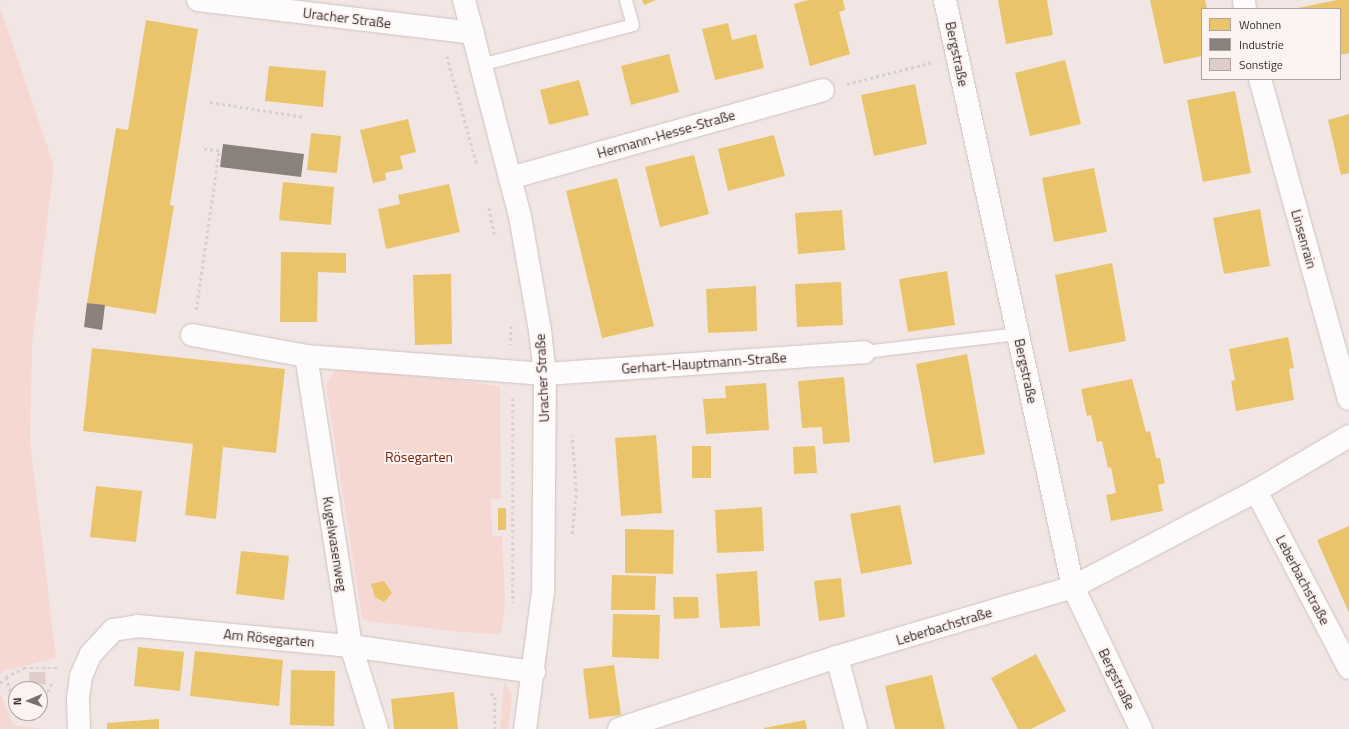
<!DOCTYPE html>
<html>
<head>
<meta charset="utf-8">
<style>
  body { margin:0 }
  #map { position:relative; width:1349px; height:729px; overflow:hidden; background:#f2e6e4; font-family:"Titillium Web",sans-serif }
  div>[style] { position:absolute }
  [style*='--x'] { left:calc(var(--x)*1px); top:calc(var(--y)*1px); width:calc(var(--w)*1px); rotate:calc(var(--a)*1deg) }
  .green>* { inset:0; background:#f5d8d1 }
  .homes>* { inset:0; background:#e9c46a }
  .industry>* { inset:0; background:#8a817c }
  .building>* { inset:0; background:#decdc9 }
  .path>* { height:2.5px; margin-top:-1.25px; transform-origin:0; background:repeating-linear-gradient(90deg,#d5d2d0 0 3px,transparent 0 6px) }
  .roads { filter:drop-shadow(0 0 1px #cbc2c0) drop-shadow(0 0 1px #cbc2c0) }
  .service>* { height:12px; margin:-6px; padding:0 6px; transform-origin:6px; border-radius:6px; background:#fdfbfb }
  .minor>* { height:22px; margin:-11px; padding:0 11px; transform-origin:11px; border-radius:11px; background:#fdfbfb }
  .tertiary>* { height:22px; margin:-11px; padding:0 11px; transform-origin:11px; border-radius:11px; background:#fdfbfb }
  span { translate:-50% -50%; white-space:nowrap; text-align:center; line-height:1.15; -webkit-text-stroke:4px #fcf3f1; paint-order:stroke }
  .street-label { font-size:14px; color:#362e2c }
  .park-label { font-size:14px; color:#7d200c }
  .legend { position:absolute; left:1201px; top:8px; width:140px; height:72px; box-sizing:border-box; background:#fcf3f1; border:1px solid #ada4a2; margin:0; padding:5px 7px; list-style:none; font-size:12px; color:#362e2c }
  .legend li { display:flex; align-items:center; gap:8px; height:20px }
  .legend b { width:20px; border:1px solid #ada4a2 }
  .north { position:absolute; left:8px; top:681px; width:40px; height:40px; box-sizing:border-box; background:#fcf3f1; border:1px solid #ada4a2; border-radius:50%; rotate:268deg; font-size:11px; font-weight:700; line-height:16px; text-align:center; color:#362e2c }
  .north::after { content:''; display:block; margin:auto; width:14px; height:18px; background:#786e6c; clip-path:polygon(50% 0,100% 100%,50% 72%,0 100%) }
</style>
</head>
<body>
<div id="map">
  <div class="green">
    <div style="clip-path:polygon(0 7px,54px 166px,32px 345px,30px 441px,56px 658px,3px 671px,0 676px)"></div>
    <div style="clip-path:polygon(347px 366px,500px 386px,501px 499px,491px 499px,492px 536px,502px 536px,505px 603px,501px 634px,461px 632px,367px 621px,362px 617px,326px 385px,334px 371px)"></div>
    <div style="clip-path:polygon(504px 682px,510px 691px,512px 702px,508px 729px,500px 729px)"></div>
    <div style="clip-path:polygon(0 692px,13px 725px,45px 729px,0 729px)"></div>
  </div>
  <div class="homes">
    <div style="clip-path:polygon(642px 0,656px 0,644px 5px)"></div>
    <div style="clip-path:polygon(808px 0,843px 0,845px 10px,839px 12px,850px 54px,810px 66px,794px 4px)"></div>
    <div style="clip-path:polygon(998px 0,1047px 0,1053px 35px,1006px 44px)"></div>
    <div style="clip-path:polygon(1150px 0,1205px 0,1207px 9px,1202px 9px,1202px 56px,1164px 64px)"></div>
    <div style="clip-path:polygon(1337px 0,1349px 0,1349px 53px,1340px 55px,1340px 9px,1298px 8px)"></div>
    <div style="clip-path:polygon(146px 20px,198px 29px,170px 205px,174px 206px,156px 314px,87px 303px,116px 128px,128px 130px)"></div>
    <div style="clip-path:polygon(728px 23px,732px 40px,756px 34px,764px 68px,715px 80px,702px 29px)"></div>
    <div style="clip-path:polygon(669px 54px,679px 92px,631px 105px,621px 66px)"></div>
    <div style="clip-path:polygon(1065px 60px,1081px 124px,1030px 136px,1015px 73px)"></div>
    <div style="clip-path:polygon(269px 66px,326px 71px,323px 107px,265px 101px)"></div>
    <div style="clip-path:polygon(579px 80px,589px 115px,549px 125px,540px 90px)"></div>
    <div style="clip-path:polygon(915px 84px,927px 144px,874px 156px,861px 95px)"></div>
    <div style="clip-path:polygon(1235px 91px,1251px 173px,1203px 182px,1187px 100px)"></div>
    <div style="clip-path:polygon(1349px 114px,1349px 173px,1341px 175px,1328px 120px)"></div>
    <div style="clip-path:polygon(408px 119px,416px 152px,400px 156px,403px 169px,385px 173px,386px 180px,373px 183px,360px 130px)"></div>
    <div style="clip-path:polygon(311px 133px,341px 136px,337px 173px,307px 170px)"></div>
    <div style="clip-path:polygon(774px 135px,785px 176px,728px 191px,718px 149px)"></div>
    <div style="clip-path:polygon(694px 155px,709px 214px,660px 227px,645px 167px)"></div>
    <div style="clip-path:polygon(1094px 168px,1107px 232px,1054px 242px,1042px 178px)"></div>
    <div style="clip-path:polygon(617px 178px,654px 326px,602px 338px,566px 191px)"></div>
    <div style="clip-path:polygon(283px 182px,334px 187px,331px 225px,279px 220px)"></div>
    <div style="clip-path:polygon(449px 184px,460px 232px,386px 249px,378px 209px,400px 204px,398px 195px)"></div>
    <div style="clip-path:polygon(1260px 209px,1270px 266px,1224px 274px,1213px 218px)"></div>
    <div style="clip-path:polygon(842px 210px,845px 250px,798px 254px,795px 213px)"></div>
    <div style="clip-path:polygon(281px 252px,346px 253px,346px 273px,318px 272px,317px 322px,280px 322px)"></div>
    <div style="clip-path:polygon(1112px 263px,1126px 341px,1069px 352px,1055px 275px)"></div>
    <div style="clip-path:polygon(947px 271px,955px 325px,908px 332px,899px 279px)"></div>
    <div style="clip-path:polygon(451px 274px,452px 344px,415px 345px,413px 275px)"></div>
    <div style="clip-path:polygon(841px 282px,843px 325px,797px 327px,795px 284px)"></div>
    <div style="clip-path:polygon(756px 286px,757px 331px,708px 333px,706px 289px)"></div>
    <div style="clip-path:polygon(1288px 337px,1294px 368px,1289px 369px,1294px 400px,1236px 411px,1231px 381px,1235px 380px,1229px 349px)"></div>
    <div style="clip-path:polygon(92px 348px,285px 369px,276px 453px,223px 447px,216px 519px,185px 515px,193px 444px,83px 431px)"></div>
    <div style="clip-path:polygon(967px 354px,985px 454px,934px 463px,916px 364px)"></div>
    <div style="clip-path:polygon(844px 377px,850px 442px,823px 444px,822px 427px,802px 428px,798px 381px)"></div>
    <div style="clip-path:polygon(1132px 379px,1146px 432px,1150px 431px,1156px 458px,1160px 458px,1165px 483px,1158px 485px,1163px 511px,1111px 521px,1106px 495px,1116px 493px,1111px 467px,1108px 468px,1102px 441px,1097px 442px,1091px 415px,1087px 416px,1081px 389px)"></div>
    <div style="clip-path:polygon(766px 383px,769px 430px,706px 434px,703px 399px,726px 398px,725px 386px)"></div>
    <div style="clip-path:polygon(656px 435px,662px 513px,621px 516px,615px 438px)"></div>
    <div style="clip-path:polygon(692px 446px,711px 446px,711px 478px,692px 478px)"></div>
    <div style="clip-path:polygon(815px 446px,817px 473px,794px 474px,793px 447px)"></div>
    <div style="clip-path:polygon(96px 486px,142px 491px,136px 542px,90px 537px)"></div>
    <div style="clip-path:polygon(900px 505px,912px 564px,861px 574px,850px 514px)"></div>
    <div style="clip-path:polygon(762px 507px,764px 551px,717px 553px,715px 510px)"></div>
    <div style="clip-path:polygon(498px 508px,506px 508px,506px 530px,498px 530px)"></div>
    <div style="clip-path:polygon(1349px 526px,1349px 613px,1317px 540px)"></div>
    <div style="clip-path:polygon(625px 529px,674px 530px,673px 574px,625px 573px)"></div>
    <div style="clip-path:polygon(241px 551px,289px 556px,284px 600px,236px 594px)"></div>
    <div style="clip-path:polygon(757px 571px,760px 626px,720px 628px,716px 574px)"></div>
    <div style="clip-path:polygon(612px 575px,656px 576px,655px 610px,611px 610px)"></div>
    <div style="clip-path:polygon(841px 578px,845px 617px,819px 621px,814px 581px)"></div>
    <div style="clip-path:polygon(384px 581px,392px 593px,384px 602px,375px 597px,371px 584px)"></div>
    <div style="clip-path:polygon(673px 597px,698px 597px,699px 618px,674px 619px)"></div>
    <div style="clip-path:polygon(613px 614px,660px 615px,659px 659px,612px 657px)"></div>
    <div style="clip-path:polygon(138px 647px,184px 652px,180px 691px,134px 686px)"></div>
    <div style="clip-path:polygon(195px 651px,283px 660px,279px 706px,190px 696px)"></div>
    <div style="clip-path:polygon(1036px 654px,1066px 711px,1031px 729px,1018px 729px,991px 678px)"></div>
    <div style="clip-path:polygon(614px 665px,621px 715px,589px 719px,583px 669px)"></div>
    <div style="clip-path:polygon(291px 670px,335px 671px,334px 726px,290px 725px)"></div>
    <div style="clip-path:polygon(932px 675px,945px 729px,895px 729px,885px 686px)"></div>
    <div style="clip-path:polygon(454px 692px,458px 729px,394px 729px,391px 699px)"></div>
    <div style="clip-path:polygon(159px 719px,159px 729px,107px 729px,107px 723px)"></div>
    <div style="clip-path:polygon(805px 720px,807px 729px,764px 729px,764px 728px)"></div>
  </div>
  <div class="industry">
    <div style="clip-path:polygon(223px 144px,304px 154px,301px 177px,220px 167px)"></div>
    <div style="clip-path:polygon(87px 303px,105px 305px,102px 330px,84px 327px)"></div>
  </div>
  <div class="building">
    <div style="clip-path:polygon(29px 672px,45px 672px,46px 684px,30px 685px)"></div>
  </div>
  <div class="path">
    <div style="--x:447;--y:56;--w:113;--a:74.6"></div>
    <div style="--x:847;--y:84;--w:89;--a:-14.3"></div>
    <div style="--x:210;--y:102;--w:96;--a:9"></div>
    <div style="--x:489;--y:208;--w:30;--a:78"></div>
    <div style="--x:196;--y:310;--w:161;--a:-81.8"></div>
    <div style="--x:219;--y:151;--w:16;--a:-173"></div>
    <div style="--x:511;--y:326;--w:19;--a:90"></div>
    <div style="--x:513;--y:398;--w:205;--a:90"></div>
    <div style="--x:572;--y:534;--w:43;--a:-84.7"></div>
    <div style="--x:576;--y:491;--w:55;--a:-94.2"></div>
    <div style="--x:6;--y:677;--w:20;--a:-27"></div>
    <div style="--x:24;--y:668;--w:33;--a:0"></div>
    <div style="--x:0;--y:683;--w:8;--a:-45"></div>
    <div style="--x:6;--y:677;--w:33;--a:72"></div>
    <div style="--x:491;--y:693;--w:6;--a:45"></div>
    <div style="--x:495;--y:697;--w:32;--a:90"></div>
    <div style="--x:40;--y:708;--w:29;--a:-65"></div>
    <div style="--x:18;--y:713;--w:5;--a:79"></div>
    <div style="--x:19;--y:718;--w:14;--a:8"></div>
    <div style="--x:33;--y:720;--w:8;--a:-60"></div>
  </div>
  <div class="roads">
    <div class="service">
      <div style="--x:481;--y:65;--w:157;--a:-14.7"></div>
      <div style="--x:633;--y:25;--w:26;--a:-106"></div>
      <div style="--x:864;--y:352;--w:155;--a:-6.7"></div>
    </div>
    <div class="minor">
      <div style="--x:198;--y:0;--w:277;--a:6.8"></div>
      <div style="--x:945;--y:0;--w:601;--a:77.7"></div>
      <div style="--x:1073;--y:587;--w:157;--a:64.4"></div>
      <div style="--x:1244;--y:0;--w:9;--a:84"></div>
      <div style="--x:1260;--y:79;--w:332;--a:74.5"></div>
      <div style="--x:510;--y:178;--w:325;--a:-15.7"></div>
      <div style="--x:192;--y:335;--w:116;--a:10.4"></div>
      <div style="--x:1256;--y:491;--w:200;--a:62.3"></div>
      <div style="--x:837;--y:657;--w:74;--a:75.2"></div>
      <div style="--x:79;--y:729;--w:31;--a:-92"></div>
      <div style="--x:78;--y:698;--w:22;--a:-82"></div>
      <div style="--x:81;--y:676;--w:24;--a:-66"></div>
      <div style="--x:91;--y:654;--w:33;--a:-47"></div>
      <div style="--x:113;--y:630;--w:25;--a:-9"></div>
      <div style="--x:138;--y:626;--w:214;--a:5.4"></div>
      <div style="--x:351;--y:646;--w:185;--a:8.1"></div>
      <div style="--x:377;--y:729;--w:87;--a:-107.4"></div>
      <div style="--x:351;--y:646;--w:293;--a:-98.8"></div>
      <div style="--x:306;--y:356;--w:240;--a:4.3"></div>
      <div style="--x:545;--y:374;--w:320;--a:-3.9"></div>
      <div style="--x:619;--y:729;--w:230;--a:-18.3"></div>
      <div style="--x:837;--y:657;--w:246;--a:-16.5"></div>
      <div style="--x:1073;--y:587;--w:207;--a:-27.7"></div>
      <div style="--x:1256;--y:491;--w:108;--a:-30.6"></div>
    </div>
    <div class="tertiary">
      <div style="--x:464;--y:0;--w:223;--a:75.5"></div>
      <div style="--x:520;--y:216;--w:117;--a:80.1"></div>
      <div style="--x:540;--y:331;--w:43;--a:83.4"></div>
      <div style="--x:545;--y:374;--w:217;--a:90.5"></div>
      <div style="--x:543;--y:591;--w:139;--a:97.4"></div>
    </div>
  </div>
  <div class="street-label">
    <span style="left:347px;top:18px;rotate:7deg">Uracher Straße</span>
    <span style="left:957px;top:54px;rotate:78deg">Bergstraße</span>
    <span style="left:666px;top:134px;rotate:-16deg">Hermann-Hesse-Straße</span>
    <span style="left:1304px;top:239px;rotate:74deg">Linsenrain</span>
    <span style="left:704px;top:363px;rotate:-4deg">Gerhart-Hauptmann-Straße</span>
    <span style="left:1026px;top:371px;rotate:78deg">Bergstraße</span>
    <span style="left:542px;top:378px;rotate:-93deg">Uracher Straße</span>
    <span style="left:335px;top:544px;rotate:81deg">Kugelwasenweg</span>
    <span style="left:1303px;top:580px;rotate:62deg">Leberbachstraße</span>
    <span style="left:944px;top:626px;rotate:-17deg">Leberbachstraße</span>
    <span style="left:269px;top:638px;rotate:5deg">Am Rösegarten</span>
    <span style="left:1117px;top:679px;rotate:64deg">Bergstraße</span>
  </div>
  <div class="park-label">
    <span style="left:419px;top:457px">Rösegarten</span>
  </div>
  <ul class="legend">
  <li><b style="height:11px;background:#e9c46a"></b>Wohnen</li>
  <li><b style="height:11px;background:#8a817c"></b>Industrie</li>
  <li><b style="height:11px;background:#decdc9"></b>Sonstige</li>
  </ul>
  <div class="north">N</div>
</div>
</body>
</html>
